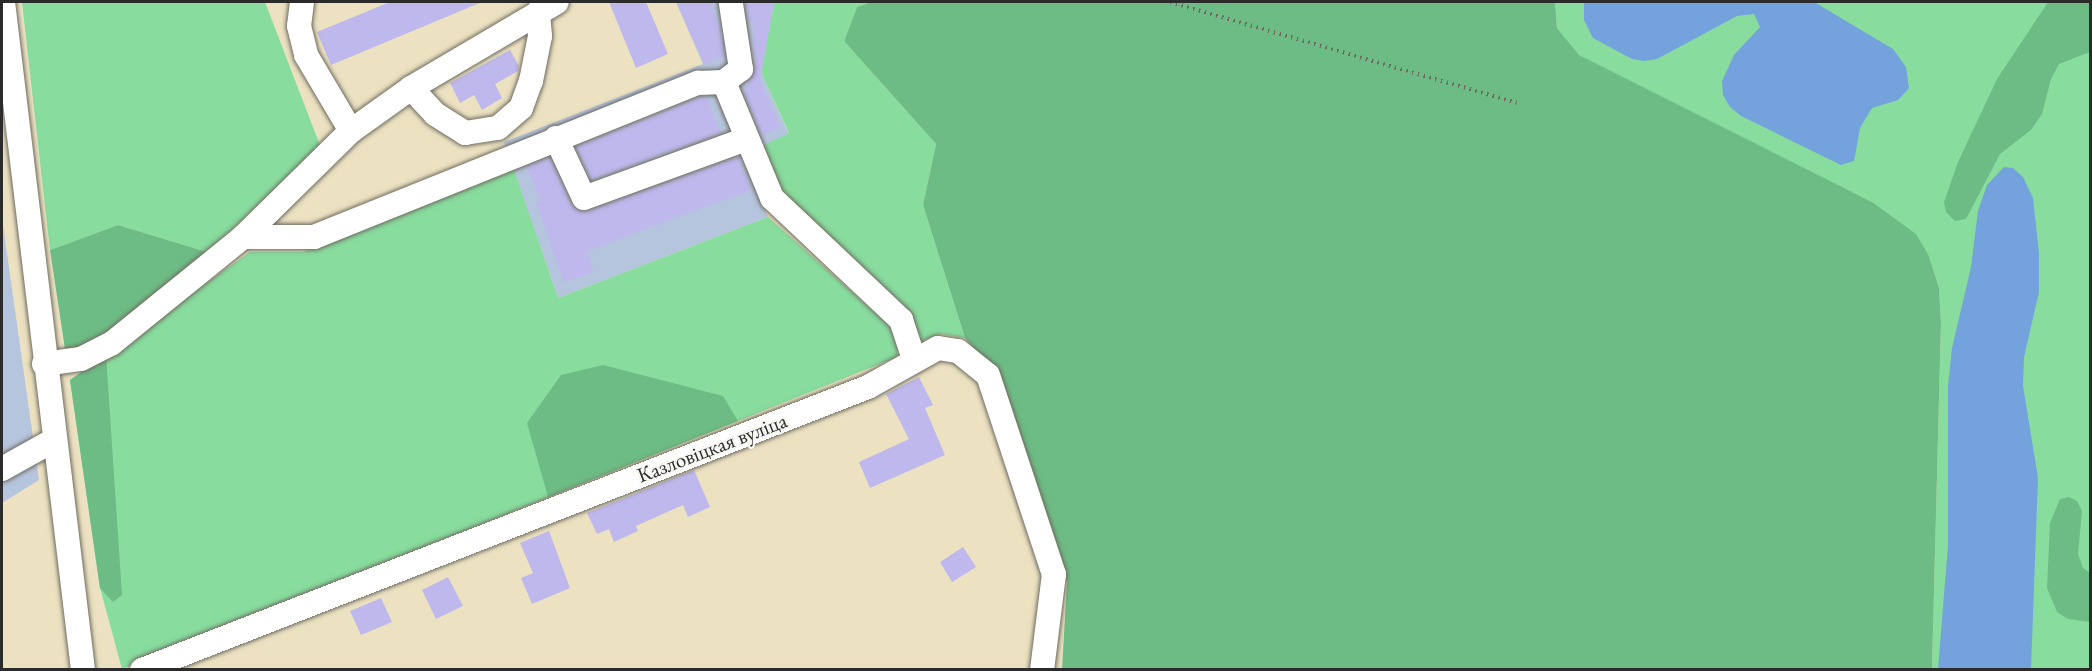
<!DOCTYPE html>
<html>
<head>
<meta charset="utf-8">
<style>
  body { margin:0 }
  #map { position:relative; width:2092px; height:671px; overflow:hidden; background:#ece2c2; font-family:"EB Garamond",serif }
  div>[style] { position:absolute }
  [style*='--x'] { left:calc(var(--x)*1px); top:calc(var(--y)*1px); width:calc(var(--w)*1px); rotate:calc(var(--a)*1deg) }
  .industrial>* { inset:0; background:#b6c5de }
  .green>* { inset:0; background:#88dc9e }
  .forest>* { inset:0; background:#6ebc85 }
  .water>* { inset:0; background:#73a2dd }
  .building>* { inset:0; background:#beb8ec }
  .path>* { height:4px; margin-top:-2px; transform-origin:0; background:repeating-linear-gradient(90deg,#6f6b60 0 1.5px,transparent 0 6px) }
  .roads { filter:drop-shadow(0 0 2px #6f6b60) drop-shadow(0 0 2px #6f6b60) }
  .minor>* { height:24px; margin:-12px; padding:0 12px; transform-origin:12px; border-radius:12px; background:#fff }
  span { translate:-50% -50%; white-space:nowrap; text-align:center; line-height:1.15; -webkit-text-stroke:4.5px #f6f6f2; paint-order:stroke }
  .street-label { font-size:21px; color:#2b2b2b }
  .frame { position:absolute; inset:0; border:3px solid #2b2b2b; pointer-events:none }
</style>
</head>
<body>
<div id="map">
  <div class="industrial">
    <div style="clip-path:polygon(676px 2px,774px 2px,761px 72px,789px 134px,743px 155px,768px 217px,558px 298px,504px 142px,703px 64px)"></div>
    <div style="clip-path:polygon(2px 218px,39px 480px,2px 503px)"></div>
  </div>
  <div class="green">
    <div style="clip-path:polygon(22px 2px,265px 2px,321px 148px,207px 252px,118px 225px,50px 250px)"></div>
    <div style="clip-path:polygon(774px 2px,871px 2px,857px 7px,844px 41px,936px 144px,923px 205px,965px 338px,942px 334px,920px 341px,781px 191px,760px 147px,789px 133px,761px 72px)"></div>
    <div style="clip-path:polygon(1555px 2px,2090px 2px,2090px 669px,1932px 669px,1941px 322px,1939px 288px,1929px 256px,1872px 202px,1578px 55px,1557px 28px)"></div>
    <div style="clip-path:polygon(513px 167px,558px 298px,768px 217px,898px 333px,897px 357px,122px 669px,100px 588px,70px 380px,250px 252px,303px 252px)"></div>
  </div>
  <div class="forest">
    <div style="clip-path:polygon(871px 2px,1555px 2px,1557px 28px,1579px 55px,1872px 202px,1916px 234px,1929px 256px,1939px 288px,1941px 322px,1932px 669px,1062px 669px,1067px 582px,999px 377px,965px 338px,923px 205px,936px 144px,844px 41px,857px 7px)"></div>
    <div style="clip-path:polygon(2048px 2px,2090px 2px,2090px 52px,2059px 64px,2051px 79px,2042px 114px,2031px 130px,2000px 154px,1966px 219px,1955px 221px,1946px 212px,1944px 202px,1958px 162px,1997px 79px)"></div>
    <div style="clip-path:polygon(118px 225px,207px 252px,91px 348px,65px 349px,50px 250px)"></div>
    <div style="clip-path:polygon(106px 355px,122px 595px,113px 602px,100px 588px,70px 380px)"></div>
    <div style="clip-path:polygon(603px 365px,723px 396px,738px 421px,548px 497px,527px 423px,561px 375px)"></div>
    <div style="clip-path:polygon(2069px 497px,2077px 501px,2082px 511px,2078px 554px,2083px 568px,2090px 573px,2090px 622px,2068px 619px,2057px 612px,2047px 588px,2050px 523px,2060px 499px)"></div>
  </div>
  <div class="water">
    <div style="clip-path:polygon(1584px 2px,1814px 2px,1893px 49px,1906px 67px,1909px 88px,1898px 100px,1872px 108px,1860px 128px,1854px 161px,1841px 165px,1741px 116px,1730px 107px,1723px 95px,1722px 81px,1734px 55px,1760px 27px,1754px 14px,1737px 16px,1657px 59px,1644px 61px,1632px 59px,1593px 38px,1584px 20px)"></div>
    <div style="clip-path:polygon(2004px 167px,2013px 168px,2023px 177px,2033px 198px,2039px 253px,2039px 292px,2024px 357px,2023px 386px,2038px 478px,2031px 669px,1938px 669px,1948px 546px,1948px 386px,1952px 348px,1971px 267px,1978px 211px,1987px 185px)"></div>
  </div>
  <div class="building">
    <div style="clip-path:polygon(390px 2px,482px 2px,331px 65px,317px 32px)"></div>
    <div style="clip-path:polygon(609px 2px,646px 2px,668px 54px,636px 68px)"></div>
    <div style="clip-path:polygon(676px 2px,710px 2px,720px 27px,725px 56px,704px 64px)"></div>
    <div style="clip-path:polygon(745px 2px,774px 2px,760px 81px,781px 127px,762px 136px,745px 96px,747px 82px,755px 67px,753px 22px,748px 20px)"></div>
    <div style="clip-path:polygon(510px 50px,519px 66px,518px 71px,495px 84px,502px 98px,482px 110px,474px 95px,460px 103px,450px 83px)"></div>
    <div style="clip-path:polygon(701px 97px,707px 97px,721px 133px,591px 180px,576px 147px)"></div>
    <div style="clip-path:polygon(738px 157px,751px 190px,587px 251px,594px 272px,564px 282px,536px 203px,541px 201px,527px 167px,550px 158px,571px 204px,582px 212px)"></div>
    <div style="clip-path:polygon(919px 377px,933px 405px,925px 408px,945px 455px,870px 488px,859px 462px,909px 439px,886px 394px)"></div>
    <div style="clip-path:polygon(694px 470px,710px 507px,688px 517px,683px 505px,636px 526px,638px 531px,614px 542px,609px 529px,597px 534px,587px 513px)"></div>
    <div style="clip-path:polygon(549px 531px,570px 588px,532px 604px,521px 578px,533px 573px,520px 543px)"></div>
    <div style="clip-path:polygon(963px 547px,976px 567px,952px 582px,940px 562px)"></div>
    <div style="clip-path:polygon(448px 577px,463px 606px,436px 619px,422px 590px)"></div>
    <div style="clip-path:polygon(381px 598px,392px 622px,361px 635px,350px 611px)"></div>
  </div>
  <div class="path">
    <div style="--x:1170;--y:2;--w:361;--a:16.2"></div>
  </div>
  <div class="roads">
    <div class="minor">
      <div style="--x:3;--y:2;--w:673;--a:83.17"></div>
      <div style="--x:302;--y:2;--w:24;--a:97"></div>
      <div style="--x:299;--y:26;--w:30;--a:76"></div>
      <div style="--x:306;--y:55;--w:88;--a:59.4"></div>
      <div style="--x:731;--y:4;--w:66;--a:81.3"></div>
      <div style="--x:741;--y:69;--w:21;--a:143"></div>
      <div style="--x:724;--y:82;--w:126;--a:67.5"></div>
      <div style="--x:772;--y:198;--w:178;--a:43.4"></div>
      <div style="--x:901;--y:320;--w:41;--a:71.6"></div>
      <div style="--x:411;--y:88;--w:35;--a:47"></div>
      <div style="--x:435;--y:114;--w:36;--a:32"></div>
      <div style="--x:465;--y:133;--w:33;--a:-9"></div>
      <div style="--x:498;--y:128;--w:30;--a:-41"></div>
      <div style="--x:521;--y:108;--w:29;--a:-70"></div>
      <div style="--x:531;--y:81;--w:46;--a:-78.7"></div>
      <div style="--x:540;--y:36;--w:24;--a:-95"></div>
      <div style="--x:556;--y:138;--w:66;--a:65"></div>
      <div style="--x:584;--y:198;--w:172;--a:-20"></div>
      <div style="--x:243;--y:237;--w:71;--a:0"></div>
      <div style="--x:314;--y:237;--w:414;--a:-21.9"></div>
      <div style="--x:698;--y:83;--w:26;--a:-2"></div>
      <div style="--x:44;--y:364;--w:37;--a:-8"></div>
      <div style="--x:81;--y:359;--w:34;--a:-27"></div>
      <div style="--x:111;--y:344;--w:170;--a:-39"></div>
      <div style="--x:243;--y:237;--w:151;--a:-44.5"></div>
      <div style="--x:351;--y:131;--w:74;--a:-35.6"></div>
      <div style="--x:411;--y:88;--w:169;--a:-30.5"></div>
      <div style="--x:2;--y:469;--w:60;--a:-29.1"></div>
      <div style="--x:142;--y:670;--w:779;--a:-21.3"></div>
      <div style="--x:868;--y:387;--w:80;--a:-29.1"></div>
      <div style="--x:938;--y:348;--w:20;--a:9"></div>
      <div style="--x:958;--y:351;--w:38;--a:39"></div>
      <div style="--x:988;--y:375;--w:210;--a:71.7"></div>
      <div style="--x:1054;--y:574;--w:97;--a:97.1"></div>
    </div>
  </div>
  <div class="street-label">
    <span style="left:712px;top:448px;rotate:-21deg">Казловіцкая вуліца</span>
  </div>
  <div class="frame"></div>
</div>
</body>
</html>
